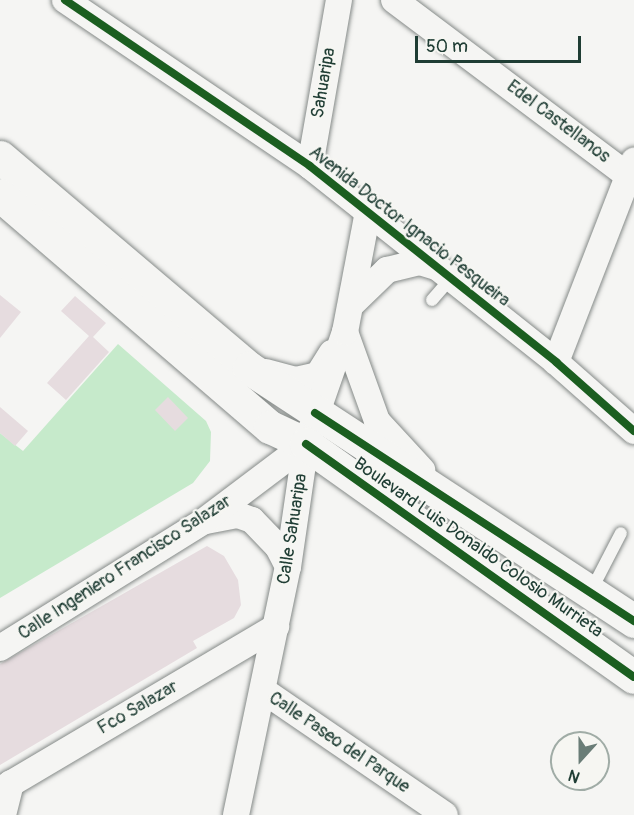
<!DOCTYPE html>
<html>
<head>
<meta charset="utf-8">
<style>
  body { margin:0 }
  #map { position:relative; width:634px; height:815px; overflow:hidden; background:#f5f5f3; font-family:Pangolin,sans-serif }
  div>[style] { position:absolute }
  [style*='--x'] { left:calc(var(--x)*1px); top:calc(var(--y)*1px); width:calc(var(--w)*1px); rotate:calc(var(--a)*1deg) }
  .green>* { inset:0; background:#c6eacb }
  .building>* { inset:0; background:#e6dcdf }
  .roads { filter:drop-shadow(0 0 2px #858a88) drop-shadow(0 0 2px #858a88) }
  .service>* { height:12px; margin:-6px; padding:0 6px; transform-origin:6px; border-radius:6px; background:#f5f5f3 }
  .minor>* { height:26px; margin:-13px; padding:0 13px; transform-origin:13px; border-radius:13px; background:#f5f5f3 }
  .primary>* { height:33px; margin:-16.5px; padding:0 16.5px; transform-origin:16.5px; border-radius:16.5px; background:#f5f5f3 }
  .cycleway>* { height:8px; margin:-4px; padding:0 4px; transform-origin:4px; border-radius:4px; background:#1b5e20 }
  span { translate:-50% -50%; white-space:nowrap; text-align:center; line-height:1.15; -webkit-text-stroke:4.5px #f6f6f2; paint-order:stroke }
  .street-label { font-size:18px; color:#1f3d34 }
  .north { position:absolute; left:550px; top:731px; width:60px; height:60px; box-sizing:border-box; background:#f6f6f2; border:2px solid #a0aca6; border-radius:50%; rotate:201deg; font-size:16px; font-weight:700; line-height:24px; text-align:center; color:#1f3d34 }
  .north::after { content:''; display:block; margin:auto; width:21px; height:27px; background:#6a7d77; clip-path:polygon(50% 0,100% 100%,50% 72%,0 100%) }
  .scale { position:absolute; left:415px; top:36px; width:166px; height:27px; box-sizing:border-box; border:3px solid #1f3d34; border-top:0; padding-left:8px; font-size:18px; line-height:21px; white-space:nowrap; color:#1f3d34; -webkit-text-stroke:4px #f6f6f2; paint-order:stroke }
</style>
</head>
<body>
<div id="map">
  <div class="green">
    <div style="clip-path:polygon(118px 344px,206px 421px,211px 432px,210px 461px,193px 483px,0 598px,0 433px,23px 451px)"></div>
  </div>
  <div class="building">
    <div style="clip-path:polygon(0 295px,21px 312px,0 338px)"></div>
    <div style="clip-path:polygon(75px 296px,106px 323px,93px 337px,109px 352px,66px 400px,47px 383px,89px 336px,61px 311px)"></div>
    <div style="clip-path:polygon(168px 397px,188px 418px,175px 431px,155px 410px)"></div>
    <div style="clip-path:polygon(0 407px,28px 431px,15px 446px,0 433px)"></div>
    <div style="clip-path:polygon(207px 546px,224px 556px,238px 580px,241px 605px,234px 618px,193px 641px,197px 648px,0 765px,0 664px)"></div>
  </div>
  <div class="roads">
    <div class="service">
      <div style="--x:432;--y:300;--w:28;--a:-49"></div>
      <div style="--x:591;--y:591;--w:65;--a:-62.7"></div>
    </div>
    <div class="minor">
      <div style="--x:65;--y:0;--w:296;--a:34.1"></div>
      <div style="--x:310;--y:166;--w:315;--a:38.5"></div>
      <div style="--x:556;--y:362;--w:104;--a:41.5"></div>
      <div style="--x:394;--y:0;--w:300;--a:36.9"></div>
      <div style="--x:310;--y:166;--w:169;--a:-80.1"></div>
      <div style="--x:352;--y:304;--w:49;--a:-44.2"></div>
      <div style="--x:387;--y:270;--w:34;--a:-14"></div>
      <div style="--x:420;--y:262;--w:17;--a:17"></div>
      <div style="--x:345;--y:332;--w:95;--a:70.2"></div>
      <div style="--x:377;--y:421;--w:67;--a:47.4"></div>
      <div style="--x:556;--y:362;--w:216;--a:-68.8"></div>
      <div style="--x:266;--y:372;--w:31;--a:15"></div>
      <div style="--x:296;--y:380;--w:23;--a:-13"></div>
      <div style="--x:318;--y:375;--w:26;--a:-58"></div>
      <div style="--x:206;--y:521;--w:33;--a:-11"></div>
      <div style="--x:238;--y:515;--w:15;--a:20"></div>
      <div style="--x:252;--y:520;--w:37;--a:46"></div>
      <div style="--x:278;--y:547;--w:22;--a:63"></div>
      <div style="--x:0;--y:648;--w:240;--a:-31.9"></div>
      <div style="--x:204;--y:521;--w:128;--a:-37"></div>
      <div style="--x:264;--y:691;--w:219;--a:34.4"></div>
      <div style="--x:0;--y:790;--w:321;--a:-30.6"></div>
      <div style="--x:3;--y:815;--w:33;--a:-76"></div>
      <div style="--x:236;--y:815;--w:253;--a:-78.2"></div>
      <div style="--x:288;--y:567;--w:124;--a:-81.7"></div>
      <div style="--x:306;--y:444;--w:119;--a:-70.8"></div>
      <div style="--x:345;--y:332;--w:123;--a:-79.2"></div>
    </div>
    <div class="primary">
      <div style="--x:0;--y:157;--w:326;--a:40.3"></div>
      <div style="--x:249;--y:368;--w:461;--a:33.3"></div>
      <div style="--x:0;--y:195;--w:356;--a:40.7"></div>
      <div style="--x:270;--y:427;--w:40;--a:25"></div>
      <div style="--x:306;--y:444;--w:402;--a:35.4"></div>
    </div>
  </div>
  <div class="cycleway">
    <div style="--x:65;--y:0;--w:296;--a:34.1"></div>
    <div style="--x:310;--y:166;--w:315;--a:38.5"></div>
    <div style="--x:556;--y:362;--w:104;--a:41.5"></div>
    <div style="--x:315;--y:413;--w:381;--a:33.1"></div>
    <div style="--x:306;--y:444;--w:402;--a:35.4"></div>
  </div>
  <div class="street-label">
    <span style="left:324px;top:83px;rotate:-80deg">Sahuaripa</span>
    <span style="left:558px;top:122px;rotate:37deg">Edel Castellanos</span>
    <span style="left:409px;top:227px;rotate:38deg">Avenida Doctor Ignacio Pesqueira</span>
    <span style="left:293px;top:529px;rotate:-81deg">Calle Sahuaripa</span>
    <span style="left:478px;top:548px;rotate:35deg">Boulevard Luis Donaldo Colosio Murrieta</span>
    <span style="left:125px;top:568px;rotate:-33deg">Calle Ingeniero Francisco Salazar</span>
    <span style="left:138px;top:708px;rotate:-30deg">Fco Salazar</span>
    <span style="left:339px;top:743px;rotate:34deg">Calle Paseo del Parque</span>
  </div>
  <div class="north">N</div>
  <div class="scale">50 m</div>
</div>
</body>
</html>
